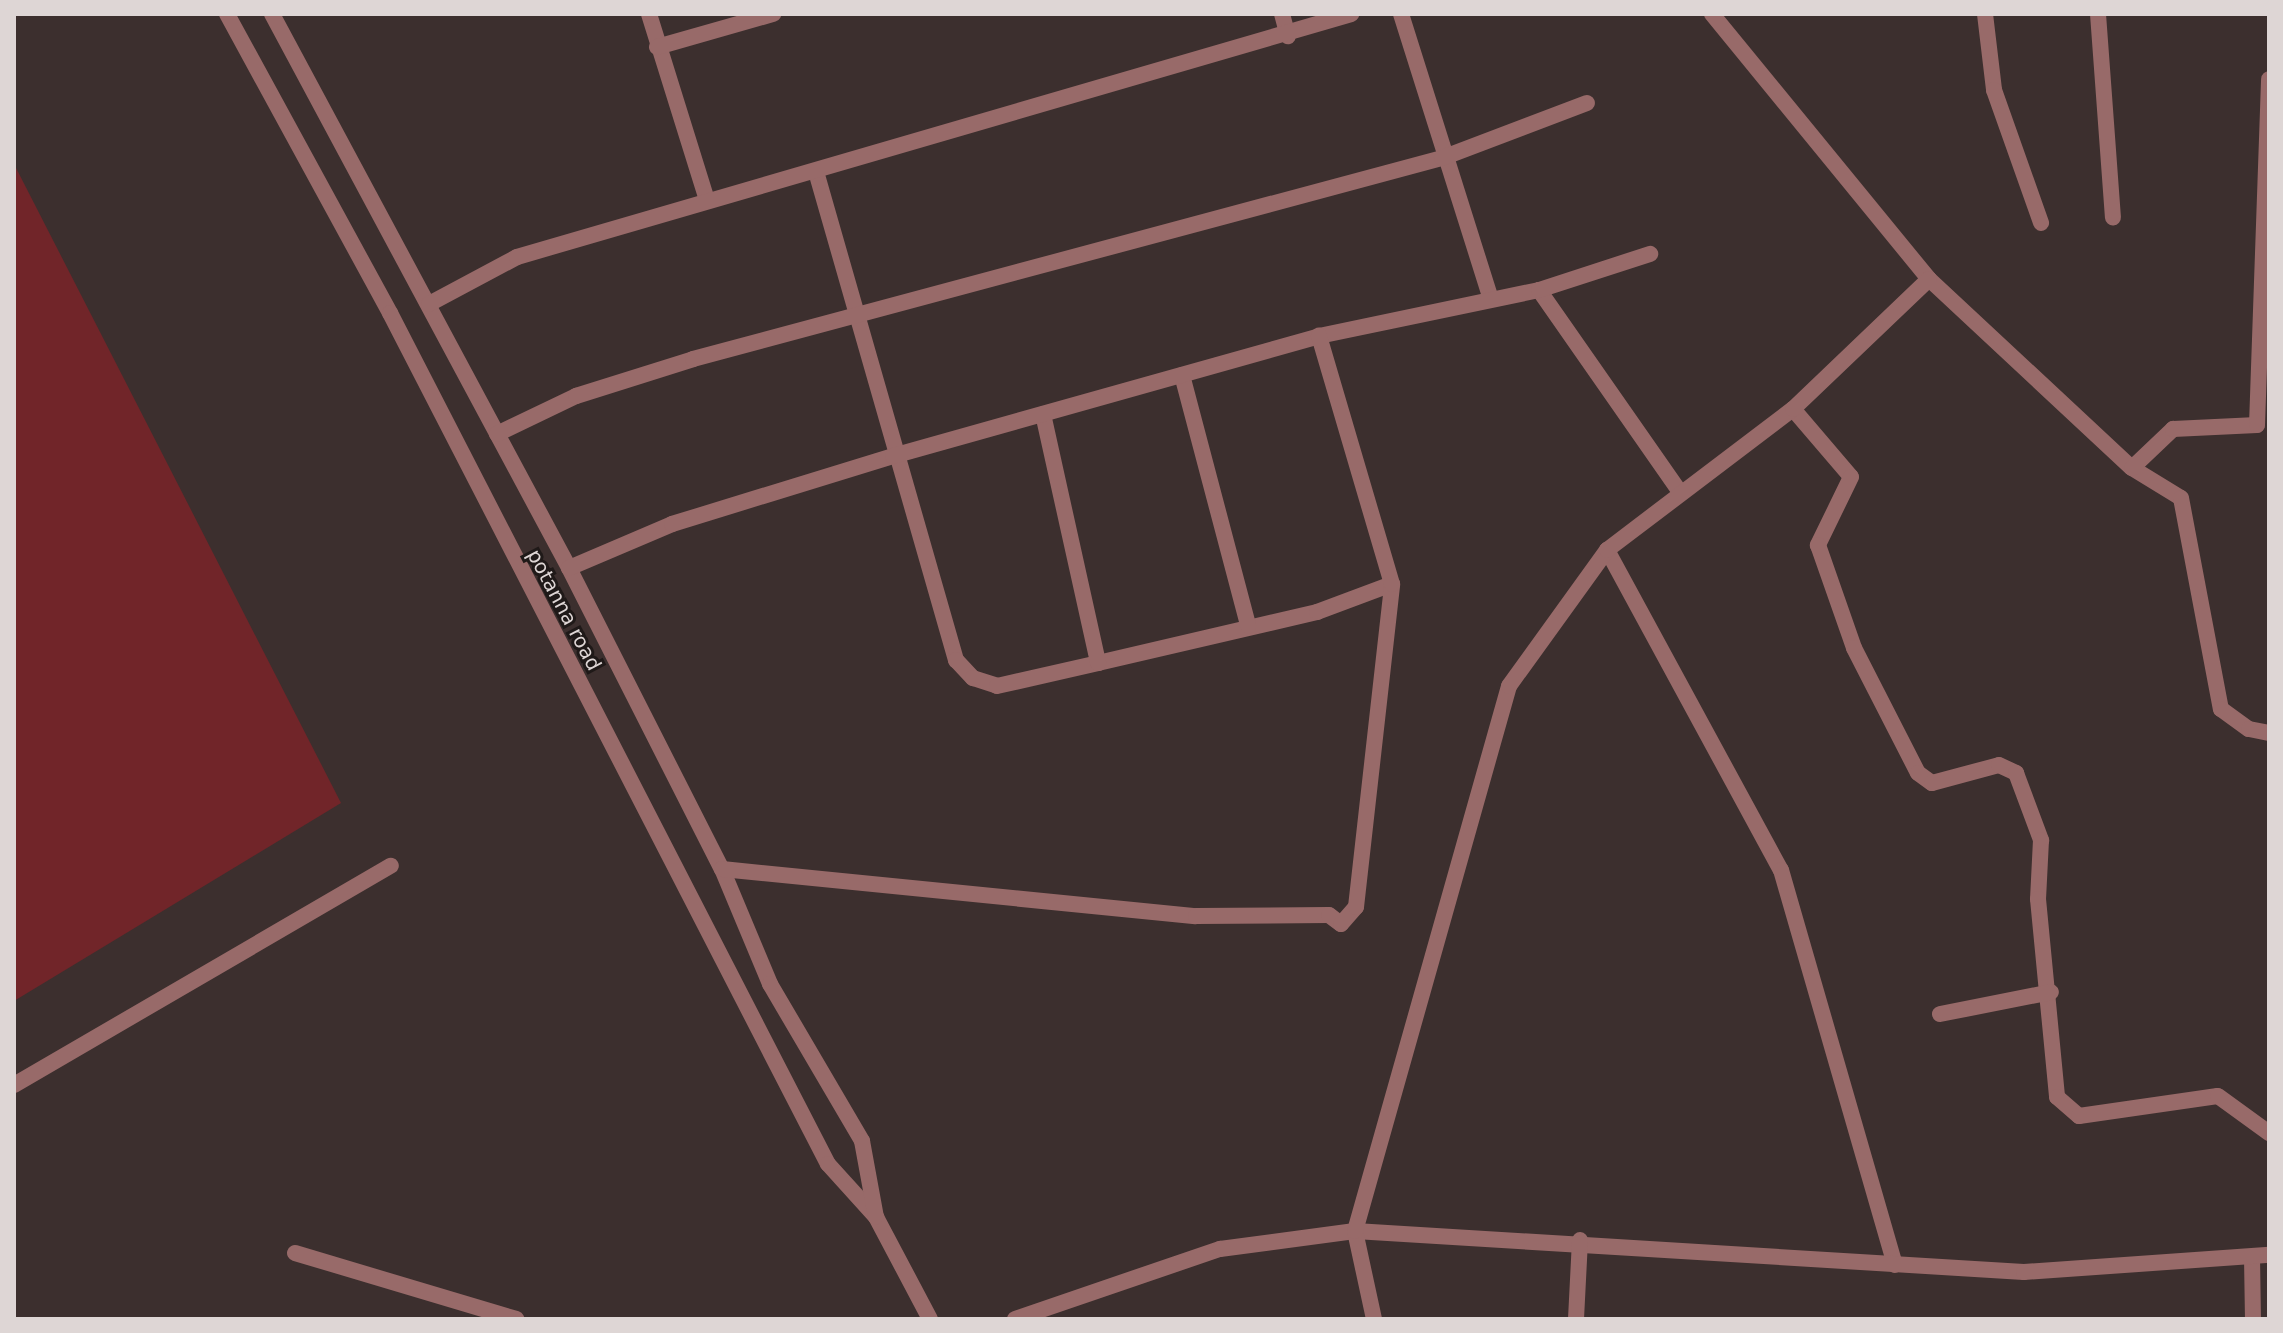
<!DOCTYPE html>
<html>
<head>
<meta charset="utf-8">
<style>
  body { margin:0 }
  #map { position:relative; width:2283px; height:1333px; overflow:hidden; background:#3c2f2e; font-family:"DejaVu Sans",sans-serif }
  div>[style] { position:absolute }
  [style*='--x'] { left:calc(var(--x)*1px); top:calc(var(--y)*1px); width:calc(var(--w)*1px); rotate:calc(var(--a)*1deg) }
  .green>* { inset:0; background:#712529 }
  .minor>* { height:16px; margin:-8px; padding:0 8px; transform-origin:8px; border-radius:8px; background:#986a69 }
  span { translate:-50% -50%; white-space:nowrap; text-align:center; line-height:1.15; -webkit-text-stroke:6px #1f1918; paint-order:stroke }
  .street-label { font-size:20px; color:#ded6d5 }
  .frame { position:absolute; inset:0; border:16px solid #ded6d5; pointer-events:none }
</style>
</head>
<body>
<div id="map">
  <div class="green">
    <div style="clip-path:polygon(14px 164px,341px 803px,14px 1001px)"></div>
  </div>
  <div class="minor">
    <div style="--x:227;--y:14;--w:341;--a:61.4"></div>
    <div style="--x:390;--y:313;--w:957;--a:62.77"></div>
    <div style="--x:828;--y:1164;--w:72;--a:47.8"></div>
    <div style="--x:876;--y:1217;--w:115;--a:62.1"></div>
    <div style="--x:272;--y:14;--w:629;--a:61.8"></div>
    <div style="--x:569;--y:568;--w:338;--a:63.1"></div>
    <div style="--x:722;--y:869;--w:125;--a:67.3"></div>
    <div style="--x:770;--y:984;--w:182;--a:59.6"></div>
    <div style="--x:862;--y:1141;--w:77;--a:79.6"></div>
    <div style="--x:649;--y:14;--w:195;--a:72.7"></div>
    <div style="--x:1282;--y:14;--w:23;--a:75"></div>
    <div style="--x:1401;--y:14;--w:297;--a:72.5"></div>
    <div style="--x:1712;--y:14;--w:343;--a:50.7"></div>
    <div style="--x:1929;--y:279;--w:277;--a:43"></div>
    <div style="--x:2132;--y:468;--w:57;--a:31.5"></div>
    <div style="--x:2181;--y:498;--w:215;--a:79.3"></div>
    <div style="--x:2221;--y:709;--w:34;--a:36"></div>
    <div style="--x:2249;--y:729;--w:20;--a:11"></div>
    <div style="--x:1985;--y:14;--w:77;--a:83.2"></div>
    <div style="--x:1994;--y:90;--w:141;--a:70.5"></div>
    <div style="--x:2098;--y:14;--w:204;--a:85.8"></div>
    <div style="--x:657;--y:47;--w:121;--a:-15.9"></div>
    <div style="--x:817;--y:175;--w:505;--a:74.01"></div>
    <div style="--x:956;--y:660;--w:25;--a:47"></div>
    <div style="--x:973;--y:678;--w:25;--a:18"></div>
    <div style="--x:997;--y:686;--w:104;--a:-12.8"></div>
    <div style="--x:1098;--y:663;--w:225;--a:-13.1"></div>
    <div style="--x:1317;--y:612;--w:80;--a:-20.5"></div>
    <div style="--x:1539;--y:290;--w:246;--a:55.1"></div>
    <div style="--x:429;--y:304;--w:100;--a:-28.1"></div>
    <div style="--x:517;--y:257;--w:869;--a:-16.24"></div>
    <div style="--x:1182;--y:375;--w:259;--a:75.2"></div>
    <div style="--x:1793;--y:409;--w:89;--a:49.5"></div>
    <div style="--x:1851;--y:477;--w:76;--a:115.9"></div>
    <div style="--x:1818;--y:545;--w:109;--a:70.7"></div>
    <div style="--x:1854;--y:648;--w:140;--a:62.9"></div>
    <div style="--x:1918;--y:773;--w:17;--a:36"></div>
    <div style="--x:1932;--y:783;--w:69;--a:-15"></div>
    <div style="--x:1999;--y:765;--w:19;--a:25"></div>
    <div style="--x:2016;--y:773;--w:72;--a:69.5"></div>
    <div style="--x:2041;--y:840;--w:59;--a:92.9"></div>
    <div style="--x:2038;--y:899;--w:199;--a:84.5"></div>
    <div style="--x:2057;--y:1097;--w:29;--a:41"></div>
    <div style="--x:2079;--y:1116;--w:140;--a:-8.2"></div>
    <div style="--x:2218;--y:1096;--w:63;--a:36"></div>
    <div style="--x:1043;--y:414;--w:255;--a:77.5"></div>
    <div style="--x:497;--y:434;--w:88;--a:-25.7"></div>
    <div style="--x:576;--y:396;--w:123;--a:-17.5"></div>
    <div style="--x:693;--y:359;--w:776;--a:-15.02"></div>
    <div style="--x:1442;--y:158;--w:155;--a:-20.8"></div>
    <div style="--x:2132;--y:468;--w:57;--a:-43.6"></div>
    <div style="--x:2173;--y:429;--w:84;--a:-2.7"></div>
    <div style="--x:2257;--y:425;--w:346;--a:-88"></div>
    <div style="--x:1607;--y:550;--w:364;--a:61.5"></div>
    <div style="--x:1781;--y:870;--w:411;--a:73.9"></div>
    <div style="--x:569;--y:568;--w:112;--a:-23.1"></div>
    <div style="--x:672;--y:524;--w:231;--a:-17.1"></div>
    <div style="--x:893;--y:456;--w:443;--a:-15.7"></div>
    <div style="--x:1319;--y:336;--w:225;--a:-11.8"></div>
    <div style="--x:1539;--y:290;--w:117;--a:-18"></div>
    <div style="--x:722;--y:869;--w:476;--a:5.7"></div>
    <div style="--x:1196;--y:916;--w:133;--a:-0.4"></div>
    <div style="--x:1329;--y:915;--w:15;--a:37"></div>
    <div style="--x:1341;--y:924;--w:23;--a:-49"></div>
    <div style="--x:1356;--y:907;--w:325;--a:-83.6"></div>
    <div style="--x:1392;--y:584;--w:259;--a:-106.4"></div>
    <div style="--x:1940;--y:1014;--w:113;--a:-11.2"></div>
    <div style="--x:14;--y:1085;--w:436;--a:-30.2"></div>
    <div style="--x:295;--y:1253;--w:231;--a:16.6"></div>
    <div style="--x:2252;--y:1257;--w:62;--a:89.1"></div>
    <div style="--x:1015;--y:1319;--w:217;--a:-18.9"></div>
    <div style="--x:1220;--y:1249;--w:136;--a:-7.6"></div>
    <div style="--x:1355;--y:1231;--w:670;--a:3.51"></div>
    <div style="--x:2024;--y:1272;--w:246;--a:-4"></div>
    <div style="--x:1374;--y:1319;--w:90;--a:-102.2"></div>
    <div style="--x:1355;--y:1231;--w:566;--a:-74.22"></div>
    <div style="--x:1509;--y:686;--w:168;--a:-54.2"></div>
    <div style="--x:1607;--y:550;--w:233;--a:-37.2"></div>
    <div style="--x:1793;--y:409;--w:188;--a:-43.7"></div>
    <div style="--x:1576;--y:1319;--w:79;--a:-87.1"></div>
  </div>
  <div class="street-label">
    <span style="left:564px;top:610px;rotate:62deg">potanna road</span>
  </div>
  <div class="frame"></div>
</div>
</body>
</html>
